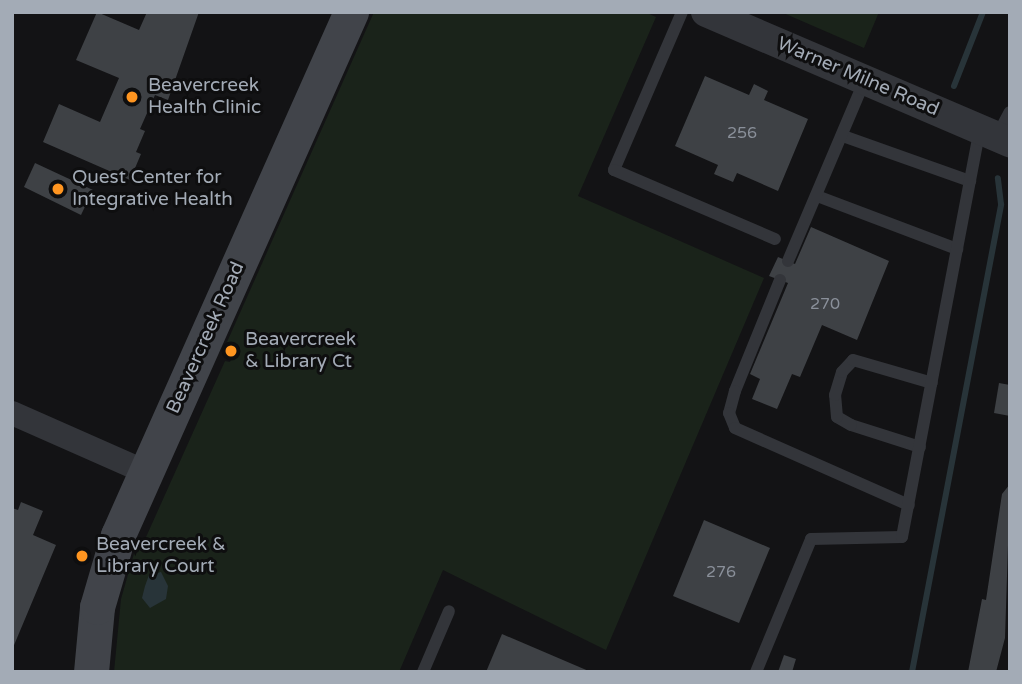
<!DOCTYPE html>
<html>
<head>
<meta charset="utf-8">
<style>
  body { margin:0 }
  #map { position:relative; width:1022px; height:684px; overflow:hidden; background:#131315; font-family:"Varela Round",sans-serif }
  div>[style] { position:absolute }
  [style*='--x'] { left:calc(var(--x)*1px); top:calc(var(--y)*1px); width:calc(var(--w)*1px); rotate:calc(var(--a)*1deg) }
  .green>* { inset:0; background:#1a231a }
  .water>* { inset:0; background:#283439 }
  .stream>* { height:6px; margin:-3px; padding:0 3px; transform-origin:3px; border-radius:3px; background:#283439 }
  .building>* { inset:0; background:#3e4145 }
  .service>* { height:12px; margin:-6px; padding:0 6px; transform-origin:6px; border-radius:6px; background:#33353a }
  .minor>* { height:24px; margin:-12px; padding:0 12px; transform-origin:12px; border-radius:12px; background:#33353a }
  .tertiary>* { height:30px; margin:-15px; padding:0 15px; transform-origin:15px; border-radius:15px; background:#33353a }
  .secondary>* { height:35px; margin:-17.5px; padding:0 17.5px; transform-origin:17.5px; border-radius:17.5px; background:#41444a }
  .dots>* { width:19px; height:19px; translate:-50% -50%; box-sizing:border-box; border:4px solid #0e0e0f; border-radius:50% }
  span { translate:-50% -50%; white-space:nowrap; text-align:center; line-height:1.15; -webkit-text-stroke:6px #0e0e0f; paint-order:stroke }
  .number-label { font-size:16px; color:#8a909a }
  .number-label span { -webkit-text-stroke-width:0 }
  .street-label { font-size:19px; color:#a3abb6 }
  .poi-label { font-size:19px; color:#a3abb6 }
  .left { translate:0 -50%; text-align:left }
  .frame { position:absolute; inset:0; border:14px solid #a3abb6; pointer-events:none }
</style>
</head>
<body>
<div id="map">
  <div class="green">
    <div style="clip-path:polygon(374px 12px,645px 12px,656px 17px,578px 196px,764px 278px,606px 650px,443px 570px,399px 672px,114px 672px,121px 599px,135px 550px,142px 546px,225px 361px,230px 362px,236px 346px,227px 342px)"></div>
    <div style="clip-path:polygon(781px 12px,879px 12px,864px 48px)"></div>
  </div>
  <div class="water">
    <div style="clip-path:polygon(161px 572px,168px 586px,166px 599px,150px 608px,142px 598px,145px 586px,149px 575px)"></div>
  </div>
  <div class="stream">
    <div style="--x:954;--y:86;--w:79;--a:-68.6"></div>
    <div style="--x:912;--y:672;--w:476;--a:-79.2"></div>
    <div style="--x:1001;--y:204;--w:26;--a:-97"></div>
  </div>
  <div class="building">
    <div style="clip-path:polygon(97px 12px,139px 30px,147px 12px,199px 12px,168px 100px,155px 95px,140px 129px,145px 131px,136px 152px,141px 154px,130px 180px,43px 142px,59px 104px,100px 122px,119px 78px,76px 60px)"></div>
    <div style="clip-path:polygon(705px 76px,749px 95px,754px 84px,768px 91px,764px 100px,808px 119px,778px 191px,737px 173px,733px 182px,714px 174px,718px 165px,675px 146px)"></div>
    <div style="clip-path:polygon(35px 163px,93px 190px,81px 215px,24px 187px)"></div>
    <div style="clip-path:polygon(811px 227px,889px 261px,857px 340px,822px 325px,800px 377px,792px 374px,777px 409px,752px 399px,760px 379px,750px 374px,788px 283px,769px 276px,778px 257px,795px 264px)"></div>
    <div style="clip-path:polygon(999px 383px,1010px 385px,1010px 416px,994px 413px)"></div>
    <div style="clip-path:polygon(1010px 484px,1005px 638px,996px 672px,968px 672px,982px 599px,986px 600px,1002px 494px)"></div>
    <div style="clip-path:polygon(21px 502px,43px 511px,33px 535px,56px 545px,12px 650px,12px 508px,18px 510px)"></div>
    <div style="clip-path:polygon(704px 520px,770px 548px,739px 623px,673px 596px)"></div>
    <div style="clip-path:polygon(502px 634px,591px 672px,486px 672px)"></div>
    <div style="clip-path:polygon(784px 655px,796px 659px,792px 672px,778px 672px)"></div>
  </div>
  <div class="service">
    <div style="--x:682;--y:12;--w:172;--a:113.3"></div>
    <div style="--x:614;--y:170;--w:175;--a:23.2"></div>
    <div style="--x:843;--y:136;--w:135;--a:19.5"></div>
    <div style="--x:997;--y:136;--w:27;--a:-62"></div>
    <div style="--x:817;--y:196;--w:150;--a:20.7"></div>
    <div style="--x:788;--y:261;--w:197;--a:-67"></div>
    <div style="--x:780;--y:280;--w:120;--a:112.1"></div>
    <div style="--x:735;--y:391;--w:23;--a:105"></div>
    <div style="--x:729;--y:413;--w:16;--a:68"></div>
    <div style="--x:735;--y:428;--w:190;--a:23.9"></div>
    <div style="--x:920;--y:447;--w:72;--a:-162.3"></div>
    <div style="--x:851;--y:425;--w:16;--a:-150"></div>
    <div style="--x:837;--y:417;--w:22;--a:-95"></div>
    <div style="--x:835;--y:395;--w:24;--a:-73"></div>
    <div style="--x:842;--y:372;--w:16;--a:-47"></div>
    <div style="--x:853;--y:360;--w:82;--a:16.2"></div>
    <div style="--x:423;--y:672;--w:66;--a:-66.9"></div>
    <div style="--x:756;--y:672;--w:144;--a:-67.5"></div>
    <div style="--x:811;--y:539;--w:91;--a:-1.3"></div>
    <div style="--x:902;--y:537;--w:414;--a:-79.2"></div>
  </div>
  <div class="minor">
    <div style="--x:12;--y:413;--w:146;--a:23.8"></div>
  </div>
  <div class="tertiary">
    <div style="--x:706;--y:12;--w:331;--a:23.2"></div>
  </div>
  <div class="secondary">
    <div style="--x:91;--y:672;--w:65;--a:-84.7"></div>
    <div style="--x:97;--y:607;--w:75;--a:-73.7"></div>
    <div style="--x:118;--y:535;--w:573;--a:-65.99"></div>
  </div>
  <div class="dots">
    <div style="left:132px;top:97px;background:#ff9520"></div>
    <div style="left:58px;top:189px;background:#ff9520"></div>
    <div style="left:231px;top:351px;background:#ff9520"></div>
    <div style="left:82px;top:556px;background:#ff9520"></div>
  </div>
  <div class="number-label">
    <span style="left:742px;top:133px">256</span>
    <span style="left:825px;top:304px">270</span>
    <span style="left:721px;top:572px">276</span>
  </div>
  <div class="street-label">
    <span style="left:858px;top:77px;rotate:23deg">Warner Milne Road</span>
    <span style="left:206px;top:338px;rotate:-66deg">Beavercreek Road</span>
  </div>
  <div class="poi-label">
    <span class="left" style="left:148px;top:97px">Beavercreek<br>Health Clinic</span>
    <span class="left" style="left:72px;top:189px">Quest Center for<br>Integrative Health</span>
    <span class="left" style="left:245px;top:351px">Beavercreek<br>&amp; Library Ct</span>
    <span class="left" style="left:96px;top:556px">Beavercreek &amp;<br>Library Court</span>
  </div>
  <div class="frame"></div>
</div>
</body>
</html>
